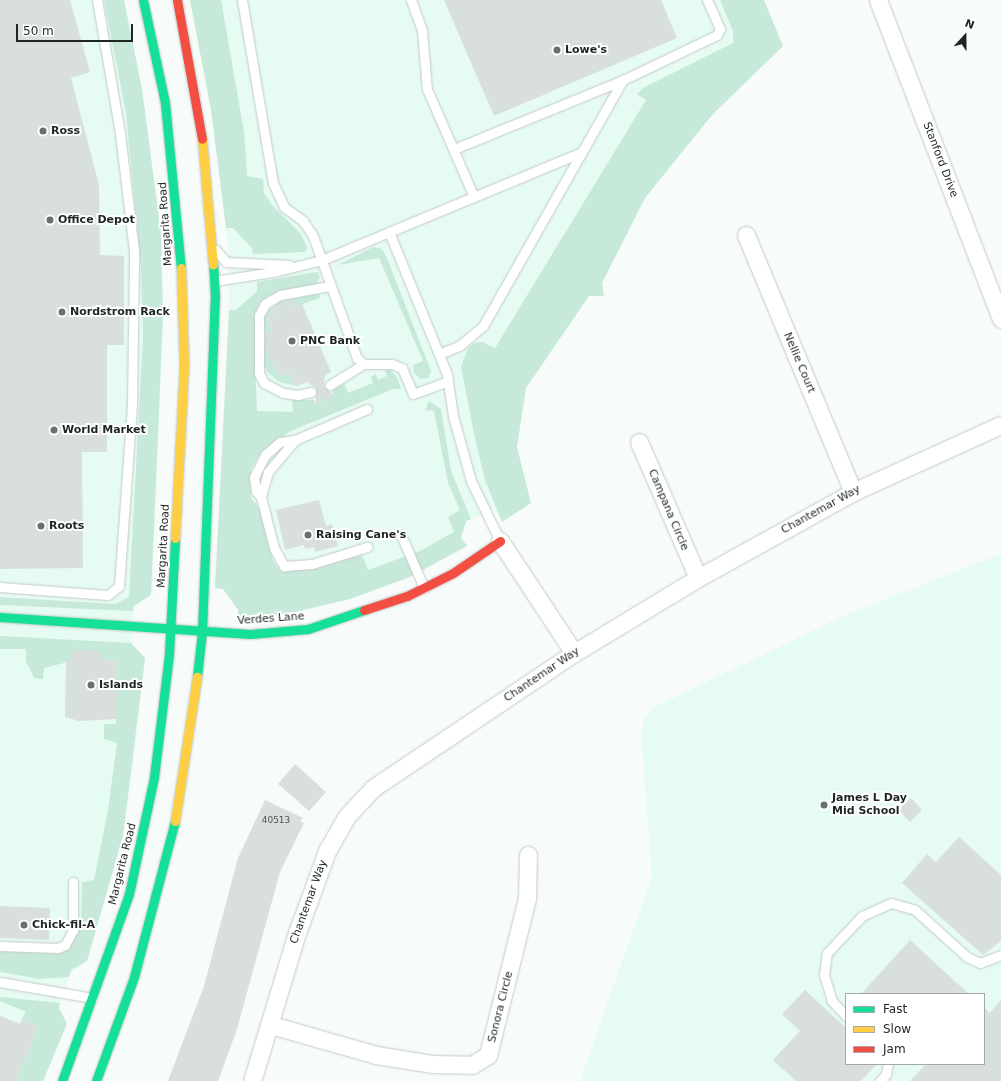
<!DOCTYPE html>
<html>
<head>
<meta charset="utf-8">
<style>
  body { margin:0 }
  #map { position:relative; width:1001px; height:1081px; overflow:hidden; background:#f7fcfa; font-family:"DejaVu Sans",sans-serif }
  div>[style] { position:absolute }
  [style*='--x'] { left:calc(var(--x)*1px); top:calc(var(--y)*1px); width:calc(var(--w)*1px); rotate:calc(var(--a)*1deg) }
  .built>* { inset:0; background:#e6fbf2 }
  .green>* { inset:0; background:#c7e9da }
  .building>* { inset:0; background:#d8dfdc }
  .roads { filter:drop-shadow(0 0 1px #c3cac7) drop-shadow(0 0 1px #c3cac7) }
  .lane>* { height:9px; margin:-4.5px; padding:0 4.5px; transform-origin:4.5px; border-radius:4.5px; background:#fefffe }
  .street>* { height:17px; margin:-8.5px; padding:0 8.5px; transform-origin:8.5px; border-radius:8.5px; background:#fefffe }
  .fast>* { height:9px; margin:-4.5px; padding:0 4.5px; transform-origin:4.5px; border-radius:4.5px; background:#16e098 }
  .slow>* { height:9px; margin:-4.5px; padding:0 4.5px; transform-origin:4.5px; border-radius:4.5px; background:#ffcf43 }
  .jam>* { height:9px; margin:-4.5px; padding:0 4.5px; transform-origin:4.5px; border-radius:4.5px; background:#f24e42 }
  .dots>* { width:11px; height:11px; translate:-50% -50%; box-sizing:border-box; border:2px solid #fff; border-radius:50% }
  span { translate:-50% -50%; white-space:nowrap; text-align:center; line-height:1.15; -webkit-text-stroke:4px #fff; paint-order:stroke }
  .number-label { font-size:9px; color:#4c5450 }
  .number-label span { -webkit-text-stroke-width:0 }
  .poi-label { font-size:11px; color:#1d2622; font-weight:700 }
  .left { translate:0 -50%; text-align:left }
  .street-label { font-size:11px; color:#1d2622 }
  .legend { position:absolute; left:845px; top:993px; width:140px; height:72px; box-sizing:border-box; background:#fff; border:1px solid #a5a8a7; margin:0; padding:5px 7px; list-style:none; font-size:12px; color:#1d2622 }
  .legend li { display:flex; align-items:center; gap:8px; height:20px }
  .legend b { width:20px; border:1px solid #a5a8a7 }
  .north { position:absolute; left:945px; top:16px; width:40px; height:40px; -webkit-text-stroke:3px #fff; paint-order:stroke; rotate:21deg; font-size:11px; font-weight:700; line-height:16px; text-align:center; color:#1d2622 }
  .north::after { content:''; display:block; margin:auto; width:14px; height:18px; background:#1d2622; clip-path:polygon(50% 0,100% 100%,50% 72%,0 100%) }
  .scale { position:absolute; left:16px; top:24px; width:117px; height:18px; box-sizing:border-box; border:2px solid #1d2622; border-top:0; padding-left:5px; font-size:12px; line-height:14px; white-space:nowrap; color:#1d2622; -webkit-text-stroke:3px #fff; paint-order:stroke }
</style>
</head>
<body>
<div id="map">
  <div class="built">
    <div style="clip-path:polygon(0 0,124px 0,142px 89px,161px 233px,163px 317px,156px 506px,151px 595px,134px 606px,131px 643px,145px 658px,133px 766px,123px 836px,87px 961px,70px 974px,59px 1008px,67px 1024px,43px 1081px,0 1081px)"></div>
    <div style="clip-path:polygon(190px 0,764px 0,783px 46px,712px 115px,645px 198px,602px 283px,604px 296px,589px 296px,526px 388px,517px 447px,531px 503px,502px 522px,495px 510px,466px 521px,461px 538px,467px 546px,410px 577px,350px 599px,287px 614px,238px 617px,238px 610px,223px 589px,215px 588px,229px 341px,229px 252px,211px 110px)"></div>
    <div style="clip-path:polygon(evenodd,1001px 554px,1001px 1081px,580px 1081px,652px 877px,641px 733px,644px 719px,653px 708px,841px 617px,1001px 554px,846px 994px,984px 994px,984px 1064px,846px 1064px,846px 994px)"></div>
  </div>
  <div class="green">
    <div style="clip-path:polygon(104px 0,124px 0,142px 89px,161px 233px,163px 317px,151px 595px,134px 606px,133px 611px,0 605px,0 597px,115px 604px,129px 597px,143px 336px,141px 269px,126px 113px)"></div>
    <div style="clip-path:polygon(190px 0,221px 0,244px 132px,247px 176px,263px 179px,264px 193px,272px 205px,301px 234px,307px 247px,305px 252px,253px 254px,252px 248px,233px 228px,226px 228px,211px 110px)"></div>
    <div style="clip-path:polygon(720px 0,764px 0,783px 46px,712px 115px,645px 198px,602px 283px,604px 296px,589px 296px,526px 388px,517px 447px,531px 503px,502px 522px,485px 480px,475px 439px,461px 367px,468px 348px,474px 343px,482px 342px,495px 348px,646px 100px,637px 94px,643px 88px,733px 43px,733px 31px)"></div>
    <div style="clip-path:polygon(373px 247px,382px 249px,387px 258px,431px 371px,428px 378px,421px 379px,414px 373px,413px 365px,423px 361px,379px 258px,338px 265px)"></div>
    <div style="clip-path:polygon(317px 272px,320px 277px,316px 284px,268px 296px,259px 304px,255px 362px,257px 411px,293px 412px,292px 400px,314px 400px,316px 404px,334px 396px,332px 389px,344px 384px,348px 393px,373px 383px,371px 377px,376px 374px,378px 380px,387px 376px,385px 371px,389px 369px,397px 377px,401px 389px,393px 389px,291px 431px,262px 451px,251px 469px,251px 498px,261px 510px,273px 560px,280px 571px,288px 572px,362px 555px,368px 570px,420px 551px,454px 532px,448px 517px,460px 510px,448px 483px,434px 411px,425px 410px,429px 401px,441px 409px,451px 471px,471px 519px,466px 521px,461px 538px,467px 546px,410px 577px,350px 599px,287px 614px,238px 617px,238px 610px,223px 589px,215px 588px,229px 310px,236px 310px,257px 291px,257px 282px)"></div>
    <div style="clip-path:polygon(319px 294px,320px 298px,294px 307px,292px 300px,279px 303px,272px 308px,275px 314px,266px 317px,272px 331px,263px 334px,271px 362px,281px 376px,290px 373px,297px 386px,279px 382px,267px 372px,262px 360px,263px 316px,279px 301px)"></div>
    <div style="clip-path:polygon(0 636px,131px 643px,145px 658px,123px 836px,87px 961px,71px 970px,69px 977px,39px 979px,0 972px,0 950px,66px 950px,76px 935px,81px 921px,82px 882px,94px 880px,108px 810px,117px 743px,104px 739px,104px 724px,116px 724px,118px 661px,99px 660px,99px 651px,72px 651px,72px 661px,44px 668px,43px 679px,34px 678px,26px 661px,26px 649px,0 649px)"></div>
    <div style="clip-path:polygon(0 997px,60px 1003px,59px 1008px,67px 1024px,43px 1081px,16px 1081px,39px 1026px,22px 1019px,26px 1012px,0 1001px)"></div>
  </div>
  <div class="building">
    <div style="clip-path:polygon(0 0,70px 0,90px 72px,71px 78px,99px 185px,100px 255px,124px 256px,124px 345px,107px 345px,107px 452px,82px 452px,83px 568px,0 569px)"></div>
    <div style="clip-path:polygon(444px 0,661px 0,677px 38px,494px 116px)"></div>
    <div style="clip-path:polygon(292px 300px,294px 307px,302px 304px,331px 372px,325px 375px,324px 386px,335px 396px,316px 404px,316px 388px,307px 382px,297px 386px,290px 373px,281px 376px,271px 362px,265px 342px,265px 333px,272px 331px,266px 316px,275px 314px,272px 308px,279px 303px)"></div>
    <div style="clip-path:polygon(319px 500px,326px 526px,332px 524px,338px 546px,315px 552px,314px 547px,305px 549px,304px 545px,285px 550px,276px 510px)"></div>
    <div style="clip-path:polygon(72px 650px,99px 651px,99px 660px,118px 661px,117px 719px,79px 721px,65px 717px,66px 661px,72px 661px)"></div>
    <div style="clip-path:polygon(295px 764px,326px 792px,309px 811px,278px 784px)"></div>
    <div style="clip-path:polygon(911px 798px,922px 810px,910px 822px,899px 810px)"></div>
    <div style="clip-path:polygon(265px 800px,303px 818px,300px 821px,304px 823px,280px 872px,237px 1029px,218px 1081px,168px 1081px,204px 986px,238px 858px)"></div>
    <div style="clip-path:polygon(959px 837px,1001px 875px,1001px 941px,983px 955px,902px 883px,927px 854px,936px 862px)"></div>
    <div style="clip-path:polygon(0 906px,50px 908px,49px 940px,0 938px)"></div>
    <div style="clip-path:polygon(910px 940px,969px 994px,861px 994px)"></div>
    <div style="clip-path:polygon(805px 990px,846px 1028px,846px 1064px,877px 1064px,861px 1081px,796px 1081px,773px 1060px,800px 1031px,782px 1014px)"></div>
    <div style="clip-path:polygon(1001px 1000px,1001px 1081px,910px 1081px,926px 1064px,984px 1064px,984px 1007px,990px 1013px)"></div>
    <div style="clip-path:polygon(0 1016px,20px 1024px,22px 1019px,39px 1026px,16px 1081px,0 1081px)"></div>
  </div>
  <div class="roads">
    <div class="lane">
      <div style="--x:242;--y:0;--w:186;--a:80.4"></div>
      <div style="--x:273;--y:183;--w:26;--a:65"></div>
      <div style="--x:284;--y:207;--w:24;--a:36"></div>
      <div style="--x:303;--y:221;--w:18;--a:56"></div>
      <div style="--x:313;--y:236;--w:130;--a:70.2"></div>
      <div style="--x:357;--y:358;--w:9;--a:41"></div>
      <div style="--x:364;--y:364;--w:28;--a:0"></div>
      <div style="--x:392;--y:364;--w:11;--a:22"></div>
      <div style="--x:402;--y:368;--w:28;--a:67"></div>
      <div style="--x:413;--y:394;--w:37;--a:-20"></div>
      <div style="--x:411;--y:0;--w:33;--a:70"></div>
      <div style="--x:422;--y:31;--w:58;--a:85.1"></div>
      <div style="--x:427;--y:89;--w:118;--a:66.5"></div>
      <div style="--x:454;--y:149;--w:183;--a:-22.2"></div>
      <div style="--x:389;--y:232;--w:209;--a:-22.5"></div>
      <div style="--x:216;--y:250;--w:16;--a:50"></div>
      <div style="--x:226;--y:262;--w:63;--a:2.7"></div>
      <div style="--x:214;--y:281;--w:60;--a:-8.7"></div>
      <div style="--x:273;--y:272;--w:50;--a:-13.8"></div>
      <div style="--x:322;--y:260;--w:73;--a:-22.7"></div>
      <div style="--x:389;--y:232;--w:153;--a:67.8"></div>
      <div style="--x:447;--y:374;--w:42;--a:81.9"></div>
      <div style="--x:453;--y:416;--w:67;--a:74.5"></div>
      <div style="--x:471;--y:481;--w:67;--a:64.2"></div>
      <div style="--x:439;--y:354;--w:22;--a:-22"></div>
      <div style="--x:459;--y:346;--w:31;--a:-40"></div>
      <div style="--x:483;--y:326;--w:283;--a:-60.4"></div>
      <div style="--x:623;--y:80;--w:104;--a:-25.6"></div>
      <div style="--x:717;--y:35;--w:7;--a:-63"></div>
      <div style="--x:720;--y:29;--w:32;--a:-114"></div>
      <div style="--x:330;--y:385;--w:40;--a:-32"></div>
      <div style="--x:311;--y:392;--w:13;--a:167"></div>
      <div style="--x:298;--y:395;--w:15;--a:-172"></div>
      <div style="--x:283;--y:393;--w:21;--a:-152"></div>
      <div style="--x:264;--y:383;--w:11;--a:-117"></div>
      <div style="--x:259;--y:373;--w:58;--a:-90"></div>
      <div style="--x:259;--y:315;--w:13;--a:-61"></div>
      <div style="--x:265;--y:304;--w:17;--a:-31"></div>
      <div style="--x:280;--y:295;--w:50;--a:-10.4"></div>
      <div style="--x:367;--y:409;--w:78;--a:156.7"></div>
      <div style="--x:295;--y:440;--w:42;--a:130.2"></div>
      <div style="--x:268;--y:472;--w:26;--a:106"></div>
      <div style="--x:261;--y:497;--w:53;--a:75.7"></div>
      <div style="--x:274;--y:548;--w:21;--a:61"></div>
      <div style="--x:284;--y:566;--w:28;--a:-4"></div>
      <div style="--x:312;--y:564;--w:58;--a:-17.2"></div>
      <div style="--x:261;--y:497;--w:8;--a:-130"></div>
      <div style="--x:256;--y:491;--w:14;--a:-98"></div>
      <div style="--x:254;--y:477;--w:25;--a:-63"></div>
      <div style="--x:265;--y:455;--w:20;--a:-41"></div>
      <div style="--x:280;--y:442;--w:15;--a:-8"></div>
      <div style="--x:401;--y:535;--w:58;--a:66.5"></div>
      <div style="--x:0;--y:587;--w:108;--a:4.2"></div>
      <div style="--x:108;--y:595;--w:14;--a:-39"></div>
      <div style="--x:119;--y:586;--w:183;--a:-85.9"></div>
      <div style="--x:132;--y:403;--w:152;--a:-89.2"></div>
      <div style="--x:134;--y:251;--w:119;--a:-96.8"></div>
      <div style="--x:120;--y:133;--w:135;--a:-99.8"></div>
      <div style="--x:0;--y:946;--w:58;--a:2"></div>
      <div style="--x:58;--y:948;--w:8;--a:-23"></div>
      <div style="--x:65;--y:945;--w:17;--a:-62"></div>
      <div style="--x:73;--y:930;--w:48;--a:-90"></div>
      <div style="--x:0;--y:982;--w:94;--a:9.8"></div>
      <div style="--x:846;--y:1016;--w:21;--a:-133"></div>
      <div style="--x:832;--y:1001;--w:28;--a:-107"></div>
      <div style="--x:824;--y:974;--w:21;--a:-82"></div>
      <div style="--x:827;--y:953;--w:51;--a:-46.6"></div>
      <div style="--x:862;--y:916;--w:32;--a:-24"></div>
      <div style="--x:891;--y:903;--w:25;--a:16"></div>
      <div style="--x:915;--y:910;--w:70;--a:42.1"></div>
      <div style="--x:967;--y:957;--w:14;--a:25"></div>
      <div style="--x:980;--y:963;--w:22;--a:-21"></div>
      <div style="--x:880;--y:1081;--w:9;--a:-49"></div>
      <div style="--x:886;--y:1074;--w:10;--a:-79"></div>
    </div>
    <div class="street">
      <div style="--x:878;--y:0;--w:342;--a:68.9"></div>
      <div style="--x:746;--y:235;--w:278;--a:67.4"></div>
      <div style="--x:639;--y:442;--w:148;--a:66.5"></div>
      <div style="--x:500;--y:541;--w:134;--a:56.5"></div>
      <div style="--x:271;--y:1025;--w:109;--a:15.9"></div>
      <div style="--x:376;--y:1055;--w:58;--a:9"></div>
      <div style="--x:433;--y:1064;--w:39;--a:1"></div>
      <div style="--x:472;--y:1065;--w:19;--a:-32"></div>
      <div style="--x:488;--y:1055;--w:162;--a:-76"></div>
      <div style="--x:527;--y:898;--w:43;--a:-88.7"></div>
      <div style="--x:252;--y:1081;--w:155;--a:-73.1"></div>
      <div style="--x:297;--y:933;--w:87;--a:-69.9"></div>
      <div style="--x:327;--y:851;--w:40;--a:-60.3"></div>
      <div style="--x:347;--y:816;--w:38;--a:-47"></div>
      <div style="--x:373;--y:788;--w:242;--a:-33.9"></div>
      <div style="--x:574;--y:653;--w:145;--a:-31.2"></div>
      <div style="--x:698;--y:578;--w:177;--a:-29"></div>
      <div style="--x:853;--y:492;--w:162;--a:-24.4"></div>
    </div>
    <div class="fast">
      <div style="--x:143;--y:0;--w:105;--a:77.9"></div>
      <div style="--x:165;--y:103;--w:166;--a:84.5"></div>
      <div style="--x:0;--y:617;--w:251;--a:3.9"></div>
      <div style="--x:250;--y:634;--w:58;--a:-4.9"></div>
      <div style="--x:308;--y:629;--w:59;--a:-18.7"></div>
      <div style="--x:197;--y:677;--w:45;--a:-83.7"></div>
      <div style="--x:202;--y:632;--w:334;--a:-87.8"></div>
      <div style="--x:215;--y:298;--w:33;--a:-93"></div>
      <div style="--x:62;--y:1081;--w:199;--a:-70.3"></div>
      <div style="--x:129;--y:894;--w:120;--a:-77.9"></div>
      <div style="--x:154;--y:777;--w:124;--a:-83"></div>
      <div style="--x:169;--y:654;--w:116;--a:-87"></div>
      <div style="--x:96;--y:1081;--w:111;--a:-69.9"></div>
      <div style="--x:134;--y:977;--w:161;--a:-75.3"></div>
    </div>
    <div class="slow">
      <div style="--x:202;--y:139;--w:126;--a:85"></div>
      <div style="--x:175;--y:538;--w:174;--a:-87"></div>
      <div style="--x:184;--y:364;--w:96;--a:-91.8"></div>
      <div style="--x:175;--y:821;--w:146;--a:-81.3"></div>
    </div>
    <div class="jam">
      <div style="--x:177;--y:0;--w:141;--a:79.8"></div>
      <div style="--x:364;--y:610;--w:45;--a:-18"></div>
      <div style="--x:407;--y:596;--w:51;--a:-26.6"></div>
      <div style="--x:453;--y:573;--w:57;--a:-34.2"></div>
    </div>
  </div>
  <div class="dots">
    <div style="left:557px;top:50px;background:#69716e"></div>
    <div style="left:43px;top:131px;background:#69716e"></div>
    <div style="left:50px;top:220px;background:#69716e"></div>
    <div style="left:62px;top:312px;background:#69716e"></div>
    <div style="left:292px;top:341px;background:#69716e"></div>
    <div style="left:54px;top:430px;background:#69716e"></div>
    <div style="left:41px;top:526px;background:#69716e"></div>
    <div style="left:308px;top:535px;background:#69716e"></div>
    <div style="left:91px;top:685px;background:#69716e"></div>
    <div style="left:824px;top:805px;background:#69716e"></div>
    <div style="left:24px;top:925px;background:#69716e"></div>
  </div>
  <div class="number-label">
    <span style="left:276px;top:820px">40513</span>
  </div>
  <div class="poi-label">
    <span class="left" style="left:565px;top:50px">Lowe's</span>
    <span class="left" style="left:51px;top:131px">Ross</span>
    <span class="left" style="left:58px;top:220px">Office Depot</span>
    <span class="left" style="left:70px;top:312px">Nordstrom Rack</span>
    <span class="left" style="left:300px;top:341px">PNC Bank</span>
    <span class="left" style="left:62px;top:430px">World Market</span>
    <span class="left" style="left:49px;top:526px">Roots</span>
    <span class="left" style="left:316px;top:535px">Raising Cane's</span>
    <span class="left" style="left:99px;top:685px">Islands</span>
    <span class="left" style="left:832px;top:805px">James L Day<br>Mid School</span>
    <span class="left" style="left:32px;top:925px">Chick-fil-A</span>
  </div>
  <div class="street-label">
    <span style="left:940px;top:160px;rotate:69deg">Stanford Drive</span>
    <span style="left:166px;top:224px;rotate:-94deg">Margarita Road</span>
    <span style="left:799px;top:363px;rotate:67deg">Nellie Court</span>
    <span style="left:668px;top:510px;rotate:67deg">Campana Circle</span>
    <span style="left:821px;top:510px;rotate:-29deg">Chantemar Way</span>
    <span style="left:164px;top:546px;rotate:-87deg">Margarita Road</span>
    <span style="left:271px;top:619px;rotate:-4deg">Verdes Lane</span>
    <span style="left:542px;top:675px;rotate:-34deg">Chantemar Way</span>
    <span style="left:123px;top:864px;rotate:-76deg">Margarita Road</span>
    <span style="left:309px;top:902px;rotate:-70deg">Chantemar Way</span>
    <span style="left:501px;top:1007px;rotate:-76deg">Sonora Circle</span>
  </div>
  <ul class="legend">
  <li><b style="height:5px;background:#16e098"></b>Fast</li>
  <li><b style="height:5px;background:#ffcf43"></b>Slow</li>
  <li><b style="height:5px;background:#f24e42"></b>Jam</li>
  </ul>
  <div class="north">N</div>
  <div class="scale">50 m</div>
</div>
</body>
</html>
